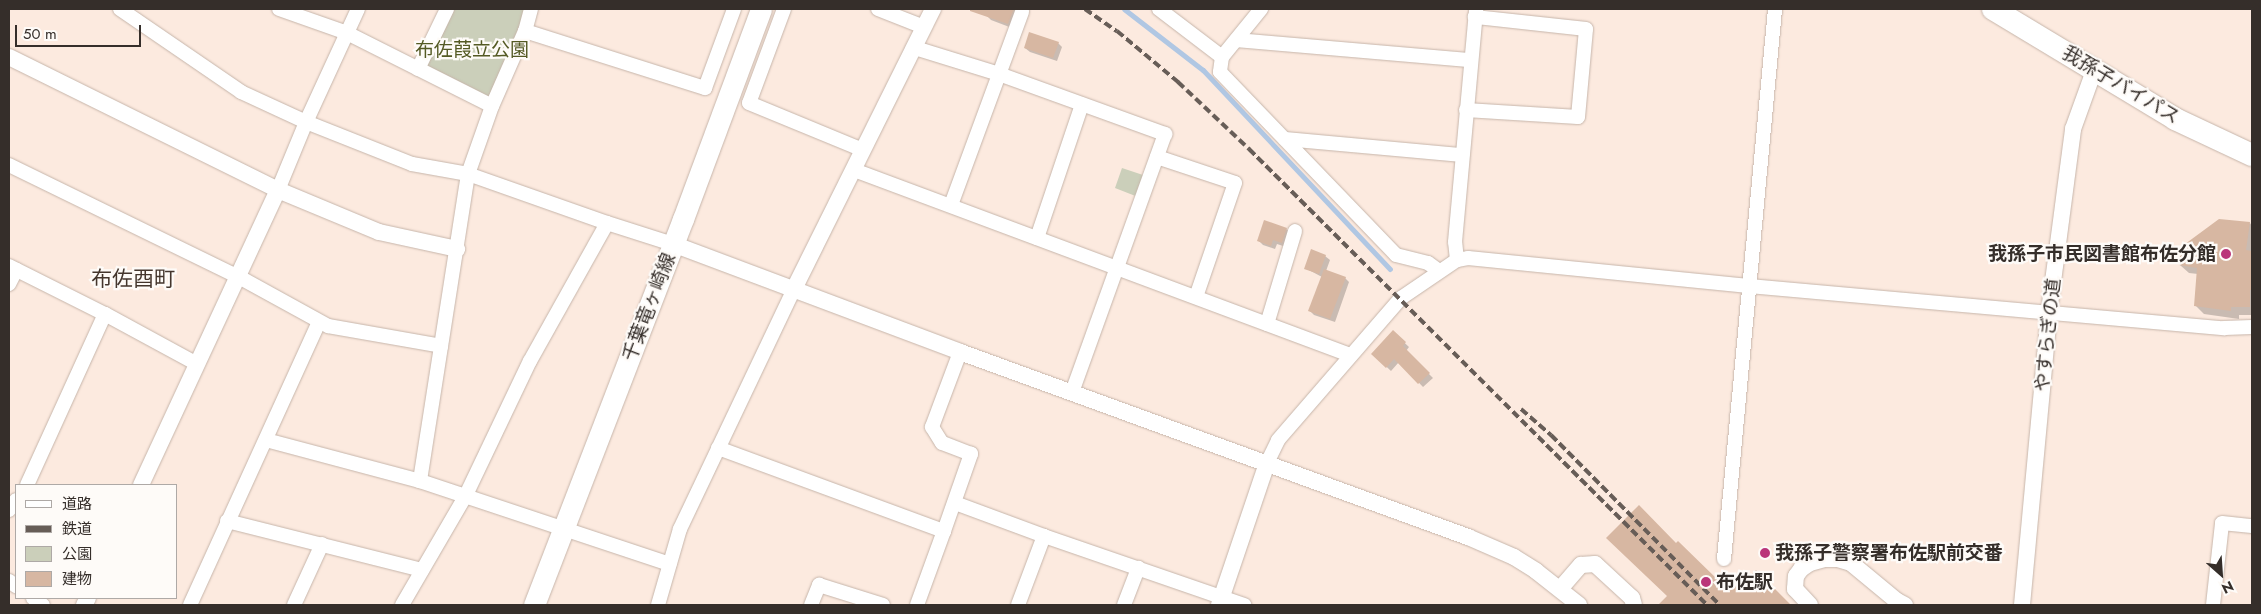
<!DOCTYPE html>
<html>
<head>
<meta charset="utf-8">
<style>
  body { margin:0 }
  #map { position:relative; width:2261px; height:614px; overflow:hidden; background:#fceadf; font-family:Jost,"Noto Sans JP",sans-serif }
  div>[style] { position:absolute }
  [style*='--x'] { left:calc(var(--x)*1px); top:calc(var(--y)*1px); width:calc(var(--w)*1px); rotate:calc(var(--a)*1deg) }
  .green>* { inset:0; background:#cbcfba }
  .shadow>* { inset:0; background:#0003 }
  .stream>* { height:5px; margin:-2.5px; padding:0 2.5px; transform-origin:2.5px; border-radius:2.5px; background:#b0c7e3 }
  .building>* { inset:0; background:#d7b7a2 }
  .roads { filter:drop-shadow(0 0 1px #c6b5aa) drop-shadow(0 0 1px #c6b5aa) }
  .minor>* { height:14px; margin:-7px; padding:0 7px; transform-origin:7px; border-radius:7px; background:#fff }
  .tertiary>* { height:16px; margin:-8px; padding:0 8px; transform-origin:8px; border-radius:8px; background:#fff }
  .primary>* { height:21px; margin:-10.5px; padding:0 10.5px; transform-origin:10.5px; border-radius:10.5px; background:#fff }
  .trunk>* { height:22px; margin:-11px; padding:0 11px; transform-origin:11px; border-radius:11px; background:#fff }
  .rail>* { height:4px; margin-top:-2px; transform-origin:0; background:repeating-linear-gradient(90deg,#675d57 0 8px,transparent 0 12px) }
  .dots>* { width:14px; height:14px; translate:-50% -50%; box-sizing:border-box; border:2px solid #fefbf8; border-radius:50% }
  span { translate:-50% -50%; white-space:nowrap; text-align:center; line-height:1.15; -webkit-text-stroke:4.5px #fefbf8; paint-order:stroke }
  .park-label { font-size:19px; color:#545a24 }
  .street-label { font-size:19px; color:#352e2a }
  .poi-label { font-size:19px; color:#352e2a; font-weight:700 }
  .right { translate:-100% -50%; text-align:right }
  .left { translate:0 -50%; text-align:left }
  .quarter-label { font-size:21px; color:#44362d }
  .frame { position:absolute; inset:0; border:10px solid #352e2a; pointer-events:none }
  .legend { position:absolute; left:15px; top:484px; width:162px; height:115px; box-sizing:border-box; background:#fefbf8; border:1px solid #aea9a6; margin:0; padding:6px 9px; list-style:none; font-size:15px; color:#352e2a }
  .legend li { display:flex; align-items:center; gap:10px; height:25px }
  .legend b { width:25px; border:1px solid #aea9a6 }
  .north { position:absolute; left:2196px; top:549px; width:50px; height:50px; -webkit-text-stroke:4px #fefbf8; paint-order:stroke; rotate:154deg; font-size:14px; font-weight:700; line-height:20px; text-align:center; color:#352e2a }
  .north::after { content:''; display:block; margin:auto; width:18px; height:22px; background:#352e2a; clip-path:polygon(50% 0,100% 100%,50% 72%,0 100%) }
  .scale { position:absolute; left:15px; top:25px; width:126px; height:22px; box-sizing:border-box; border:2px solid #352e2a; border-top:0; padding-left:6px; font-size:15px; line-height:18px; white-space:nowrap; color:#352e2a; -webkit-text-stroke:4px #fefbf8; paint-order:stroke }
</style>
</head>
<body>
<div id="map">
  <div class="green">
    <div style="clip-path:polygon(447px 9px,531px 9px,492px 106px,418px 69px)"></div>
    <div style="clip-path:polygon(1122px 168px,1146px 176px,1138px 197px,1115px 188px)"></div>
  </div>
  <div class="shadow">
    <div style="clip-path:polygon(989px 9px,1020px 9px,1012px 28px,991px 20px,987px 16px)"></div>
    <div style="clip-path:polygon(1058px 43px,1062px 47px,1057px 61px,1030px 52px,1025px 48px)"></div>
    <div style="clip-path:polygon(2250px 223px,2252px 226px,2252px 315px,2239px 315px,2239px 319px,2204px 314px,2195px 305px,2198px 274px,2189px 273px,2180px 265px)"></div>
    <div style="clip-path:polygon(1286px 229px,1291px 233px,1286px 247px,1277px 244px,1275px 249px,1263px 245px,1259px 241px)"></div>
    <div style="clip-path:polygon(1325px 256px,1330px 260px,1326px 271px,1345px 278px,1349px 282px,1335px 322px,1314px 315px,1310px 311px,1322px 277px,1305px 268px)"></div>
    <div style="clip-path:polygon(1393px 332px,1409px 347px,1406px 351px,1433px 378px,1423px 387px,1399px 362px,1391px 371px,1373px 354px)"></div>
    <div style="clip-path:polygon(1676px 545px,1735px 599px,1741px 605px,1660px 605px,1669px 596px)"></div>
  </div>
  <div class="stream">
    <div style="--x:1124;--y:9;--w:100;--a:37.7"></div>
    <div style="--x:1203;--y:70;--w:273;--a:46.8"></div>
  </div>
  <div class="building">
    <div style="clip-path:polygon(970px 9px,1014px 9px,1008px 24px,970px 11px)"></div>
    <div style="clip-path:polygon(1029px 32px,1059px 42px,1053px 58px,1024px 48px)"></div>
    <div style="clip-path:polygon(2219px 219px,2250px 222px,2246px 250px,2252px 251px,2252px 290px,2250px 290px,2250px 307px,2231px 307px,2231px 311px,2194px 306px,2197px 268px,2179px 265px,2181px 247px)"></div>
    <div style="clip-path:polygon(1264px 220px,1287px 228px,1282px 243px,1273px 240px,1271px 246px,1257px 241px)"></div>
    <div style="clip-path:polygon(1311px 249px,1326px 255px,1319px 274px,1304px 269px)"></div>
    <div style="clip-path:polygon(1324px 269px,1346px 277px,1330px 319px,1308px 311px)"></div>
    <div style="clip-path:polygon(1393px 330px,1406px 342px,1403px 346px,1430px 373px,1418px 384px,1394px 359px,1386px 368px,1371px 354px)"></div>
    <div style="clip-path:polygon(1639px 505px,1676px 543px,1678px 541px,1717px 579px,1722px 573px,1737px 588px,1756px 570px,1791px 605px,1658px 605px,1667px 596px,1606px 538px)"></div>
  </div>
  <div class="roads">
    <div class="minor">
      <div style="--x:120;--y:9;--w:147;--a:34.4"></div>
      <div style="--x:241;--y:92;--w:72;--a:24.8"></div>
      <div style="--x:306;--y:122;--w:114;--a:21.6"></div>
      <div style="--x:412;--y:164;--w:57;--a:10.1"></div>
      <div style="--x:468;--y:174;--w:147;--a:19.4"></div>
      <div style="--x:607;--y:223;--w:69;--a:17.7"></div>
      <div style="--x:279;--y:9;--w:72;--a:19.4"></div>
      <div style="--x:347;--y:33;--w:162;--a:26.7"></div>
      <div style="--x:531;--y:9;--w:23;--a:105"></div>
      <div style="--x:525;--y:31;--w:82;--a:113.7"></div>
      <div style="--x:492;--y:106;--w:72;--a:109.4"></div>
      <div style="--x:468;--y:174;--w:311;--a:98.9"></div>
      <div style="--x:420;--y:481;--w:263;--a:18.4"></div>
      <div style="--x:784;--y:9;--w:100;--a:110.4"></div>
      <div style="--x:749;--y:103;--w:123;--a:22.4"></div>
      <div style="--x:878;--y:9;--w:49;--a:21.4"></div>
      <div style="--x:1159;--y:9;--w:79;--a:37.3"></div>
      <div style="--x:1222;--y:57;--w:15;--a:98"></div>
      <div style="--x:1220;--y:72;--w:254;--a:46.1"></div>
      <div style="--x:1396;--y:255;--w:33;--a:14"></div>
      <div style="--x:1428;--y:263;--w:14;--a:36"></div>
      <div style="--x:525;--y:31;--w:189;--a:17.6"></div>
      <div style="--x:705;--y:88;--w:84;--a:-69.8"></div>
      <div style="--x:1236;--y:40;--w:236;--a:4.9"></div>
      <div style="--x:915;--y:48;--w:88;--a:17.2"></div>
      <div style="--x:999;--y:74;--w:177;--a:19.9"></div>
      <div style="--x:1165;--y:134;--w:275;--a:109.8"></div>
      <div style="--x:1222;--y:57;--w:62;--a:-50.9"></div>
      <div style="--x:418;--y:69;--w:67;--a:-64.2"></div>
      <div style="--x:1466;--y:110;--w:112;--a:3.6"></div>
      <div style="--x:1578;--y:117;--w:88;--a:-84.8"></div>
      <div style="--x:1586;--y:29;--w:112;--a:-173.8"></div>
      <div style="--x:1285;--y:139;--w:178;--a:5.2"></div>
      <div style="--x:1157;--y:157;--w:82;--a:18.4"></div>
      <div style="--x:1235;--y:183;--w:120;--a:108.9"></div>
      <div style="--x:9;--y:165;--w:256;--a:26"></div>
      <div style="--x:239;--y:277;--w:102;--a:28.8"></div>
      <div style="--x:328;--y:326;--w:115;--a:10"></div>
      <div style="--x:854;--y:170;--w:529;--a:20.45"></div>
      <div style="--x:278;--y:190;--w:74;--a:-67.6"></div>
      <div style="--x:306;--y:122;--w:124;--a:-65.3"></div>
      <div style="--x:951;--y:205;--w:206;--a:-69.8"></div>
      <div style="--x:1037;--y:238;--w:141;--a:-71.4"></div>
      <div style="--x:1457;--y:260;--w:18;--a:-96"></div>
      <div style="--x:1455;--y:242;--w:234;--a:-84.8"></div>
      <div style="--x:9;--y:266;--w:107;--a:26.6"></div>
      <div style="--x:9;--y:284;--w:16;--a:-63"></div>
      <div style="--x:1267;--y:324;--w:97;--a:-73.2"></div>
      <div style="--x:266;--y:440;--w:159;--a:14.9"></div>
      <div style="--x:718;--y:448;--w:241;--a:20.2"></div>
      <div style="--x:944;--y:531;--w:82;--a:-70.7"></div>
      <div style="--x:971;--y:454;--w:31;--a:-159"></div>
      <div style="--x:942;--y:443;--w:19;--a:-122"></div>
      <div style="--x:932;--y:427;--w:80;--a:-69.5"></div>
      <div style="--x:1267;--y:463;--w:25;--a:-64"></div>
      <div style="--x:1278;--y:440;--w:188;--a:-49.1"></div>
      <div style="--x:1401;--y:298;--w:68;--a:-34.2"></div>
      <div style="--x:1457;--y:260;--w:11;--a:-10"></div>
      <div style="--x:1468;--y:258;--w:282;--a:5.7"></div>
      <div style="--x:1749;--y:286;--w:477;--a:5.1"></div>
      <div style="--x:2224;--y:328;--w:28;--a:-2"></div>
      <div style="--x:27;--y:485;--w:188;--a:-65.5"></div>
      <div style="--x:105;--y:314;--w:105;--a:28.5"></div>
      <div style="--x:955;--y:503;--w:95;--a:20.3"></div>
      <div style="--x:9;--y:510;--w:12;--a:-55"></div>
      <div style="--x:227;--y:521;--w:201;--a:14.1"></div>
      <div style="--x:1724;--y:559;--w:552;--a:-84.7"></div>
      <div style="--x:9;--y:581;--w:9;--a:36"></div>
      <div style="--x:33;--y:598;--w:12;--a:35"></div>
      <div style="--x:190;--y:605;--w:311;--a:-65.5"></div>
      <div style="--x:294;--y:605;--w:67;--a:-65.3"></div>
      <div style="--x:402;--y:605;--w:127;--a:-59.8"></div>
      <div style="--x:466;--y:495;--w:148;--a:-64.5"></div>
      <div style="--x:530;--y:361;--w:158;--a:-60.8"></div>
      <div style="--x:658;--y:605;--w:79;--a:-73.9"></div>
      <div style="--x:680;--y:529;--w:266;--a:-64.6"></div>
      <div style="--x:811;--y:605;--w:22;--a:-68"></div>
      <div style="--x:819;--y:585;--w:67;--a:17.4"></div>
      <div style="--x:917;--y:605;--w:79;--a:-70"></div>
      <div style="--x:1018;--y:605;--w:74;--a:-69.4"></div>
      <div style="--x:1044;--y:536;--w:212;--a:19"></div>
      <div style="--x:1124;--y:605;--w:40;--a:-69"></div>
      <div style="--x:2213;--y:605;--w:82;--a:-83.7"></div>
      <div style="--x:2222;--y:523;--w:30;--a:6"></div>
    </div>
    <div class="tertiary">
      <div style="--x:9;--y:57;--w:300;--a:26.3"></div>
      <div style="--x:278;--y:190;--w:109;--a:22.6"></div>
      <div style="--x:379;--y:232;--w:80;--a:12.3"></div>
      <div style="--x:673;--y:244;--w:307;--a:20.6"></div>
      <div style="--x:960;--y:352;--w:541;--a:20.01"></div>
      <div style="--x:1468;--y:537;--w:50;--a:23.5"></div>
      <div style="--x:1514;--y:557;--w:26;--a:32"></div>
      <div style="--x:1536;--y:571;--w:55;--a:38.3"></div>
      <div style="--x:794;--y:289;--w:313;--a:-63.6"></div>
      <div style="--x:141;--y:485;--w:325;--a:-65.1"></div>
      <div style="--x:1560;--y:589;--w:32;--a:-49"></div>
      <div style="--x:1581;--y:565;--w:14;--a:-4"></div>
      <div style="--x:1595;--y:564;--w:50;--a:42.6"></div>
      <div style="--x:1632;--y:598;--w:7;--a:74"></div>
      <div style="--x:84;--y:605;--w:8;--a:-60"></div>
      <div style="--x:1219;--y:605;--w:150;--a:-71.3"></div>
      <div style="--x:1810;--y:605;--w:22;--a:-133"></div>
      <div style="--x:1795;--y:589;--w:13;--a:-86"></div>
      <div style="--x:1796;--y:576;--w:9;--a:-54"></div>
      <div style="--x:1801;--y:569;--w:11;--a:-34"></div>
      <div style="--x:1810;--y:563;--w:16;--a:-15"></div>
      <div style="--x:1825;--y:559;--w:13;--a:0"></div>
      <div style="--x:1838;--y:559;--w:14;--a:17"></div>
      <div style="--x:1851;--y:563;--w:60;--a:39.6"></div>
      <div style="--x:1897;--y:601;--w:9;--a:27"></div>
      <div style="--x:2022;--y:605;--w:294;--a:-84.7"></div>
      <div style="--x:2049;--y:312;--w:185;--a:-82.5"></div>
      <div style="--x:2073;--y:129;--w:65;--a:-70.2"></div>
    </div>
    <div class="primary">
      <div style="--x:534;--y:605;--w:414;--a:-68.9"></div>
      <div style="--x:683;--y:219;--w:224;--a:-69.6"></div>
    </div>
    <div class="trunk">
      <div style="--x:1993;--y:9;--w:213;--a:31.1"></div>
      <div style="--x:2175;--y:119;--w:85;--a:25.1"></div>
    </div>
  </div>
  <div class="rail">
    <div style="--x:1085;--y:9;--w:39;--a:35"></div>
    <div style="--x:1117;--y:31;--w:80;--a:39.9"></div>
    <div style="--x:1178;--y:82;--w:98;--a:43.3"></div>
    <div style="--x:1249;--y:149;--w:646;--a:44.87"></div>
    <div style="--x:1521;--y:409;--w:40;--a:41"></div>
    <div style="--x:1551;--y:435;--w:240;--a:45.2"></div>
  </div>
  <div class="dots">
    <div style="left:2226px;top:254px;background:#ba357a"></div>
    <div style="left:1765px;top:553px;background:#ba357a"></div>
    <div style="left:1706px;top:582px;background:#ba357a"></div>
  </div>
  <div class="park-label">
    <span style="left:472px;top:50px">布佐葭立公園</span>
  </div>
  <div class="street-label">
    <span style="left:2121px;top:85px;rotate:31deg">我孫子バイパス</span>
    <span style="left:649px;top:307px;rotate:-69deg">千葉竜ヶ崎線</span>
    <span style="left:2048px;top:335px;rotate:-84deg">やすらぎの道</span>
  </div>
  <div class="poi-label">
    <span class="right" style="left:2216px;top:254px">我孫子市民図書館布佐分館</span>
    <span class="left" style="left:1775px;top:553px">我孫子警察署布佐駅前交番</span>
    <span class="left" style="left:1716px;top:582px">布佐駅</span>
  </div>
  <div class="quarter-label">
    <span style="left:133px;top:279px">布佐酉町</span>
  </div>
  <div class="frame"></div>
  <ul class="legend">
  <li><b style="height:6px;background:#fff"></b>道路</li>
  <li><b style="height:6px;background:#675d57"></b>鉄道</li>
  <li><b style="height:14px;background:#cbcfba"></b>公園</li>
  <li><b style="height:14px;background:#d7b7a2"></b>建物</li>
  </ul>
  <div class="north">N</div>
  <div class="scale">50 m</div>
</div>
</body>
</html>
